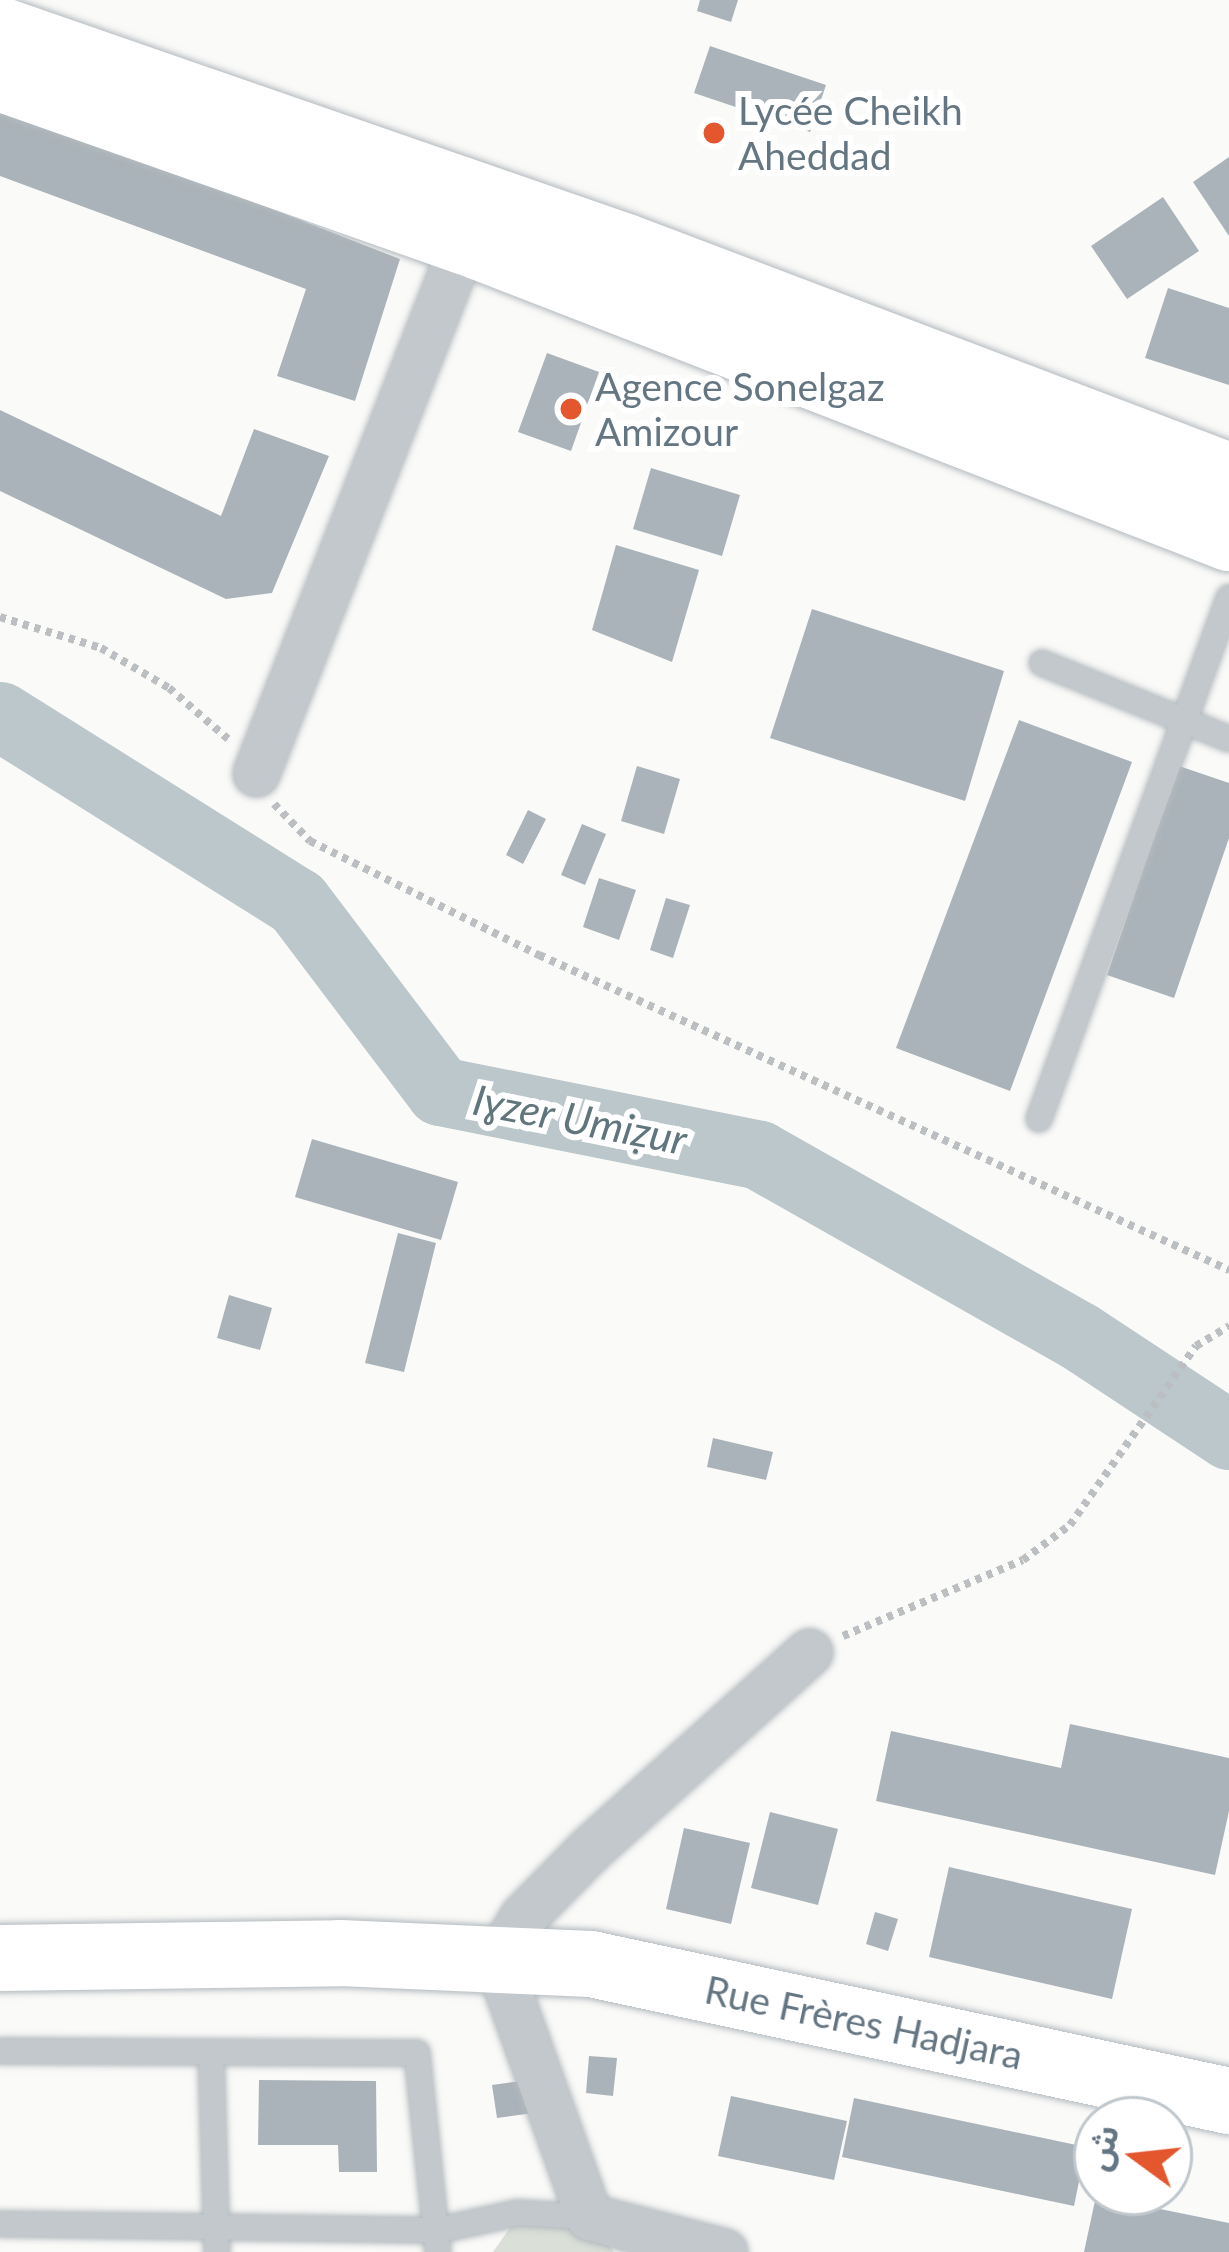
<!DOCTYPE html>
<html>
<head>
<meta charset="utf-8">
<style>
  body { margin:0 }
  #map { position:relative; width:1229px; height:2252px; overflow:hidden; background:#fafaf8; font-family:Lato,"Noto Sans Arabic",sans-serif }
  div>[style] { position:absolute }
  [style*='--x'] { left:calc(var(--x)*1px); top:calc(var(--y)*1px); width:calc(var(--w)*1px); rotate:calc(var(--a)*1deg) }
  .green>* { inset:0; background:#dadfd7 }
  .river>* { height:69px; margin:-34.5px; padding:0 34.5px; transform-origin:34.5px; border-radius:34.5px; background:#bbc7cb }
  .building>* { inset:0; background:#aab3b9 }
  .path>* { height:8px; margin-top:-4px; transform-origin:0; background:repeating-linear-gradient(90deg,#bbbfc2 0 6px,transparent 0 12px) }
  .roads { filter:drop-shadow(0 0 3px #b3babf) drop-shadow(0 0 3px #b3babf) }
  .lane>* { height:24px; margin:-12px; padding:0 12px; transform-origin:12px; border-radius:12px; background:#c3c8cc }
  .street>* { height:45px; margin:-22.5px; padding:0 22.5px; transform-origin:22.5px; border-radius:22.5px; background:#c3c8cc }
  .secondary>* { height:66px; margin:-33px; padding:0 33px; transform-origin:33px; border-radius:33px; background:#fff }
  .primary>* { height:66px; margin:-33px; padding:0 33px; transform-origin:33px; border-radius:33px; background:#fff }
  .dots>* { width:33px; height:33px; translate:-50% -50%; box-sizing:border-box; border:6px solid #fff; border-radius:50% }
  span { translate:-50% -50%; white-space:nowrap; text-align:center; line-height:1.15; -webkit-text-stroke:12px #fff; paint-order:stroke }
  .poi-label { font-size:39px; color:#657683 }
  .left { translate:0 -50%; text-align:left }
  .street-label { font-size:39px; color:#657683 }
  .water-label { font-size:42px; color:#60757c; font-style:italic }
  .north { position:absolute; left:1073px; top:2096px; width:120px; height:120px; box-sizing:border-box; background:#fff; border:3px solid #c1c8cd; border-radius:50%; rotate:285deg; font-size:33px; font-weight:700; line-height:48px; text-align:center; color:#657683 }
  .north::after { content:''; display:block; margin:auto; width:42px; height:54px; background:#e4572e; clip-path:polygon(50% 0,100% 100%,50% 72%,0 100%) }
</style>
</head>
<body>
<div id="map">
  <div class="green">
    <div style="clip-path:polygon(589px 2217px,614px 2252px,493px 2252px,511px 2226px)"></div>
  </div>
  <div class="river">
    <div style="--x:0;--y:716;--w:350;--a:32.1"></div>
    <div style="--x:297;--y:902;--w:237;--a:52.9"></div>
    <div style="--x:440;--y:1091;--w:325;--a:11.3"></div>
    <div style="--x:759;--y:1155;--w:368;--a:29.5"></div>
    <div style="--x:1079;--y:1336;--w:180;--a:33.4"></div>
  </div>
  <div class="building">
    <div style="clip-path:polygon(700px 0,738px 0,731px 22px,697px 11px)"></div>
    <div style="clip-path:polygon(710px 46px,826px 85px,810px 132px,694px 93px)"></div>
    <div style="clip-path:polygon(0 103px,400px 259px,355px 401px,277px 376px,306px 289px,0 176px)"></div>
    <div style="clip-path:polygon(1229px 157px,1229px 236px,1193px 182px)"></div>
    <div style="clip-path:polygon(1163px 197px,1199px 251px,1127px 299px,1091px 246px)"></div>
    <div style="clip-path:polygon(1168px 288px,1229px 308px,1229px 385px,1145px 358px)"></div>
    <div style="clip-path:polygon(547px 353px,599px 372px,571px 451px,518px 432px)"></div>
    <div style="clip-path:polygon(0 410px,221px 516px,254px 429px,329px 456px,272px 593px,226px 599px,0 491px)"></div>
    <div style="clip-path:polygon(651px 468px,740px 495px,722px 556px,633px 529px)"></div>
    <div style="clip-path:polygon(616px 545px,699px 570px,672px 662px,592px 630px)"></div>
    <div style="clip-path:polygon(812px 609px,1004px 671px,965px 801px,770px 738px)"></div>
    <div style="clip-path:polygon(1019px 720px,1132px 762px,1010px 1091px,896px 1048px)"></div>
    <div style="clip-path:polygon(637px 766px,680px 779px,664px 834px,621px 821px)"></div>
    <div style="clip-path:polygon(1179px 766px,1229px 783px,1229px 838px,1174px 998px,1107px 975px)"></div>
    <div style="clip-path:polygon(528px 810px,546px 819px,523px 864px,506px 855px)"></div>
    <div style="clip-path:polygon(582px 824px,606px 834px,585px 885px,561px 875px)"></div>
    <div style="clip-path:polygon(599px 878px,636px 890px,619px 940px,583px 927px)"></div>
    <div style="clip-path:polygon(666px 898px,690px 905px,673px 958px,650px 950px)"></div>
    <div style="clip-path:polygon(312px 1139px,458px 1182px,441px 1240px,295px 1197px)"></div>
    <div style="clip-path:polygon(398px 1233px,436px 1243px,404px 1372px,365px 1363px)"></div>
    <div style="clip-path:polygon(229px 1295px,272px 1308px,260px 1350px,217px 1338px)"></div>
    <div style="clip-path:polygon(713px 1438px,773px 1452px,766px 1480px,707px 1467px)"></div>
    <div style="clip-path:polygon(1070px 1724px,1229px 1758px,1229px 1811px,1215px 1875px,876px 1801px,891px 1731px,1061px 1768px)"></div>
    <div style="clip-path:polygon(770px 1812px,838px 1829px,818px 1905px,751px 1888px)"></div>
    <div style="clip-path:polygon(684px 1828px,750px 1843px,731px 1924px,666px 1909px)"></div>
    <div style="clip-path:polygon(949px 1867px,1132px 1909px,1112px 1999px,929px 1957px)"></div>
    <div style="clip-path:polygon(875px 1912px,898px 1919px,888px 1951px,866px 1944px)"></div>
    <div style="clip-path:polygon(589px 2056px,617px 2058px,613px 2096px,586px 2093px)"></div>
    <div style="clip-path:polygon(259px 2080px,376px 2081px,377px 2172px,339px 2172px,338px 2145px,258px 2145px)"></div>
    <div style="clip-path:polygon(528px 2080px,533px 2113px,497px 2118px,492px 2085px)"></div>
    <div style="clip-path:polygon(731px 2096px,847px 2121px,834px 2180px,718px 2156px)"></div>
    <div style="clip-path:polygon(854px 2098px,1086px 2147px,1074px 2206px,842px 2157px)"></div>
    <div style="clip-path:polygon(1096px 2196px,1229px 2223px,1229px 2252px,1084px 2252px)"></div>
  </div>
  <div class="path">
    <div style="--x:0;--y:617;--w:106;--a:17.1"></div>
    <div style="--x:101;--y:648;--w:79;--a:30.5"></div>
    <div style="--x:169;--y:688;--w:78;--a:40.8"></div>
    <div style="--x:274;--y:804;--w:52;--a:45.8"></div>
    <div style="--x:310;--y:841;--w:256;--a:26.5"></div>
    <div style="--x:539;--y:955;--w:759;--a:24.54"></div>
    <div style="--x:843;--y:1636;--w:195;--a:-22.9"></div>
    <div style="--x:1023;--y:1560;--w:59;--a:-36.7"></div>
    <div style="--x:1070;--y:1525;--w:219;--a:-54.9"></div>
    <div style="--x:1196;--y:1346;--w:39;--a:-31"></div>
  </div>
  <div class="roads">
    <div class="lane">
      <div style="--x:1042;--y:663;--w:202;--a:22.1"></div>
      <div style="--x:1039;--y:1119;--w:555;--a:-69.96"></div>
      <div style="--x:0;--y:2051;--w:417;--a:0.3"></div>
      <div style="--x:417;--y:2053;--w:200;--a:84"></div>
      <div style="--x:211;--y:2052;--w:200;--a:88.3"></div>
      <div style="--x:0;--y:2224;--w:439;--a:0.8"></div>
      <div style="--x:439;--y:2230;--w:80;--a:-12.3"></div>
      <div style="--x:517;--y:2213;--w:72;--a:3.2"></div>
    </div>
    <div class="street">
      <div style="--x:256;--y:773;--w:571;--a:-68.65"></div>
      <div style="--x:724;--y:2252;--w:139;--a:-165.5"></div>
      <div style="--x:589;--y:2217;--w:273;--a:-109.7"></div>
      <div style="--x:497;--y:1960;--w:50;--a:-58.8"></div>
      <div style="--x:523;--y:1917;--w:94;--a:-45.4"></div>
      <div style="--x:589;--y:1850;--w:296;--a:-42"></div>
    </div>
    <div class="secondary">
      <div style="--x:0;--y:1958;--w:340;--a:-0.8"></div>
      <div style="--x:340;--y:1953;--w:251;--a:2.5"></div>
      <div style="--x:591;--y:1964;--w:653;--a:12.12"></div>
    </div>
    <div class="primary">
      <div style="--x:0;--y:30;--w:663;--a:19.12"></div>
      <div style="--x:626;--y:247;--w:645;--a:20.8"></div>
      <div style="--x:0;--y:78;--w:492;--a:19.4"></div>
      <div style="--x:464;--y:241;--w:821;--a:21.22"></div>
    </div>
  </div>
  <div class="dots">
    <div style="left:714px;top:133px;background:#e4572e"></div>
    <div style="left:571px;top:409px;background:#e4572e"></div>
  </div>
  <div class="poi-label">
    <span class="left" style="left:738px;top:133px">Lycée Cheikh<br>Aheddad</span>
    <span class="left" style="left:595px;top:409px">Agence Sonelgaz<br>Amizour</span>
  </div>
  <div class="street-label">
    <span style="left:864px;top:2022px;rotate:12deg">Rue Frères Hadjara</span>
  </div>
  <div class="water-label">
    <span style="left:580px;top:1119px;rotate:11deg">Iɣzer Umiẓur</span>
  </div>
  <div class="north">ش</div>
</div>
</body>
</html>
